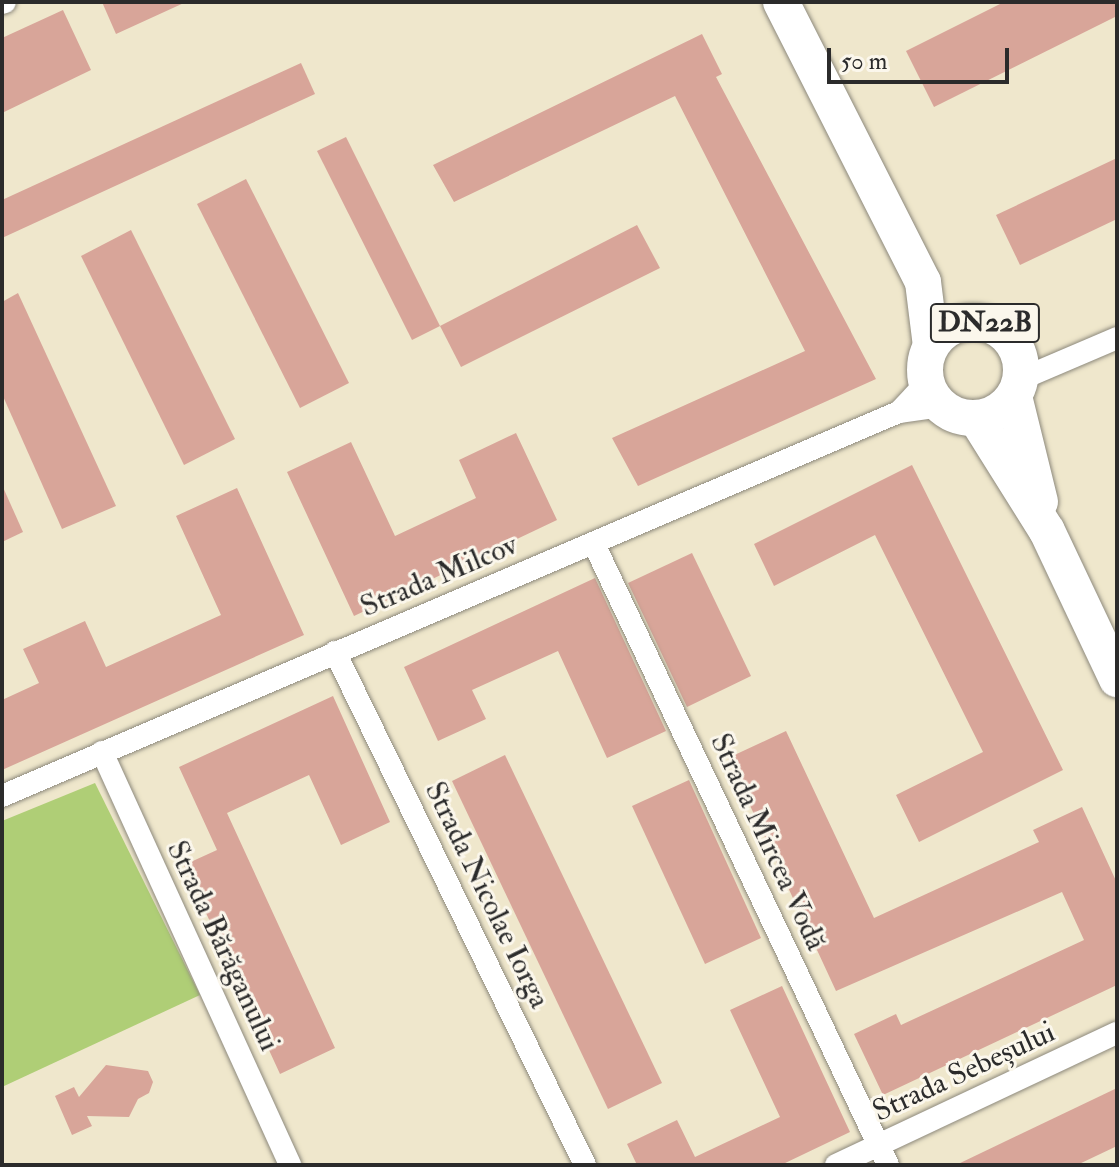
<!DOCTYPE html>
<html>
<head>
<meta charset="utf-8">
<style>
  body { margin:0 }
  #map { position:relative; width:1119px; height:1167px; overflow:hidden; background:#efe7cc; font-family:"IM FELL Double Pica",serif }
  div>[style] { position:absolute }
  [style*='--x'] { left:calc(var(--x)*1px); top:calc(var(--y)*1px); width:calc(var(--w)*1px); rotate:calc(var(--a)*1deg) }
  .green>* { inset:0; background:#afce76 }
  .building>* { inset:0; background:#d8a599 }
  .roads { filter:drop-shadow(0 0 2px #8d897c) drop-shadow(0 0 2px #8d897c) }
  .minor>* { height:22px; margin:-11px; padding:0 11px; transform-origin:11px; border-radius:11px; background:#fff }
  .primary>* { height:36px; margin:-18px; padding:0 18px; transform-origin:18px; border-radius:18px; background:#fff }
  .primary>.ring { margin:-18px; padding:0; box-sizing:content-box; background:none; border:36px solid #fff; border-radius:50% }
  span { translate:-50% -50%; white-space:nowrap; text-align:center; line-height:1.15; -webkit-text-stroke:6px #fbf7ec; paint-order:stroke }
  .shield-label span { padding:2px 6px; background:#fbf7ec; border:2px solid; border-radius:6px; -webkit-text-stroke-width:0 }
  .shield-label { font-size:28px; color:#2b2b2b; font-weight:700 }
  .street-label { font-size:30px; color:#2b2b2b }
  .frame { position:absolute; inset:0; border:4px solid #2b2b2b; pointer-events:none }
  .scale { position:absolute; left:827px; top:48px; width:182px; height:36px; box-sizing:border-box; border:4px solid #2b2b2b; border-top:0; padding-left:10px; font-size:24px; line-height:28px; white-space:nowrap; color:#2b2b2b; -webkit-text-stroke:6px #fbf7ec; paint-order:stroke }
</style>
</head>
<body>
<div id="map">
  <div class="green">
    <div style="clip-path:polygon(95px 783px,200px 995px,2px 1087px,2px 821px)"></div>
  </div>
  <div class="building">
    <div style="clip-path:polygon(102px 2px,186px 2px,116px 34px)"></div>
    <div style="clip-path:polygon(1004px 2px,1117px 2px,1117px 16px,934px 107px,906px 51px)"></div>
    <div style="clip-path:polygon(63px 10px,91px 70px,2px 113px,2px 38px)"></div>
    <div style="clip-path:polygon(702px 34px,722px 74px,716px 77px,876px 379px,638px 486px,612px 438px,805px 351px,675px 96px,454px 202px,433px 165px)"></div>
    <div style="clip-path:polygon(301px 63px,315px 94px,2px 238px,2px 200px)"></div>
    <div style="clip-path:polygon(346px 137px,440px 326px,412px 340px,317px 151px)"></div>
    <div style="clip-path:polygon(1117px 158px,1117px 219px,1020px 265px,996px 215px)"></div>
    <div style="clip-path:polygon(246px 179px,349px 383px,300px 408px,197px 204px)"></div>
    <div style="clip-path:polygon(637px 225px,660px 268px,461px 367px,440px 326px)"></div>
    <div style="clip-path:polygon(131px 230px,235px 439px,184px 465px,81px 256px)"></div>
    <div style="clip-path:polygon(18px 293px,116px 506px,62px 529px,2px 394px,2px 302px)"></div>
    <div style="clip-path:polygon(516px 433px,557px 520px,354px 616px,287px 472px,351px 442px,395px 536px,476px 498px,459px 460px)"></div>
    <div style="clip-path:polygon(912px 465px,1063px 770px,919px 842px,896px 795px,983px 752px,875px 535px,774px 586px,754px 544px)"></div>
    <div style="clip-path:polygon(2px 485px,23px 532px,2px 542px)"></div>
    <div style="clip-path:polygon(237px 488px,304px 635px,2px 770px,2px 700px,39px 683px,23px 649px,85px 621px,106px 667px,221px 615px,176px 516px)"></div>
    <div style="clip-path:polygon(692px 553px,751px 676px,687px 707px,628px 583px)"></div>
    <div style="clip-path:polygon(595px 578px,666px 731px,607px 758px,558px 651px,472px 690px,486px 719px,438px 741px,404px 667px)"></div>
    <div style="clip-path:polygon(333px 696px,390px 822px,341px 845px,309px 775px,227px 813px,335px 1048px,280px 1074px,184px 865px,217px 850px,179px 767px)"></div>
    <div style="clip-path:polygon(786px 731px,874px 918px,1039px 842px,1033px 830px,1082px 807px,1117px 883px,1117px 985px,883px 1095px,854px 1034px,896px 1014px,901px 1025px,1084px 940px,1062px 892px,836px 991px,728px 758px)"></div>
    <div style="clip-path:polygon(505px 755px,662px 1083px,608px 1109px,452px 781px)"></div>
    <div style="clip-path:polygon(689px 780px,761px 938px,705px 964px,632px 806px)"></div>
    <div style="clip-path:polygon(782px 986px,850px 1132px,781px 1165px,637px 1165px,627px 1144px,677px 1120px,695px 1157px,780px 1117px,730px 1010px)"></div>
    <div style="clip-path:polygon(106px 1065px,148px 1071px,153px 1082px,149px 1093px,138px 1099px,129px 1117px,87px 1116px,92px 1126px,72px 1135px,55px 1096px,74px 1087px,79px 1097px)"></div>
    <div style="clip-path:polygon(1117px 1088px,1117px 1146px,1077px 1165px,956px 1165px)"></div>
  </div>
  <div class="roads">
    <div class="minor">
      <div style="--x:2;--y:3;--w:3;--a:-18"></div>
      <div style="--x:1021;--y:379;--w:104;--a:-23.1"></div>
      <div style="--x:899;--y:412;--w:41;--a:-47"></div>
      <div style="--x:594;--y:544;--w:687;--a:64.67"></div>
      <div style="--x:335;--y:652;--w:571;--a:64.02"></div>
      <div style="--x:102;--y:752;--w:454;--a:65.5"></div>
      <div style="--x:2;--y:796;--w:976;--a:-23.18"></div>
      <div style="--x:899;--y:412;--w:42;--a:-8.1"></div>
      <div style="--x:836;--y:1165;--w:310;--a:-25.2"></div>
    </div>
    <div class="primary">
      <div style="--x:781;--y:2;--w:314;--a:63.1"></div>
      <div style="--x:923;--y:282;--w:64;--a:82.9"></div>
      <div class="ring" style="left:925px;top:322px;width:60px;height:60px"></div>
      <div style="--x:1014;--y:396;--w:109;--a:76.2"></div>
      <div style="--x:976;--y:418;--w:133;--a:57.9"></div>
      <div style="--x:1047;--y:531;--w:164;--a:64.7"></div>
    </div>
  </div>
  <div class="shield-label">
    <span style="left:985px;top:323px">DN22B</span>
  </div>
  <div class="street-label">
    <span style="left:439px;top:576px;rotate:-23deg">Strada Milcov</span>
    <span style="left:768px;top:842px;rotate:65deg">Strada Mircea Vodă</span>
    <span style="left:487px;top:895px;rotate:64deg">Strada Nicolae Iorga</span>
    <span style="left:223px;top:946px;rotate:65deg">Strada Bărăganului</span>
    <span style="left:964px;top:1072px;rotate:-25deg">Strada Sebeșului</span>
  </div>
  <div class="frame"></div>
  <div class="scale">50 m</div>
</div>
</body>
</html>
